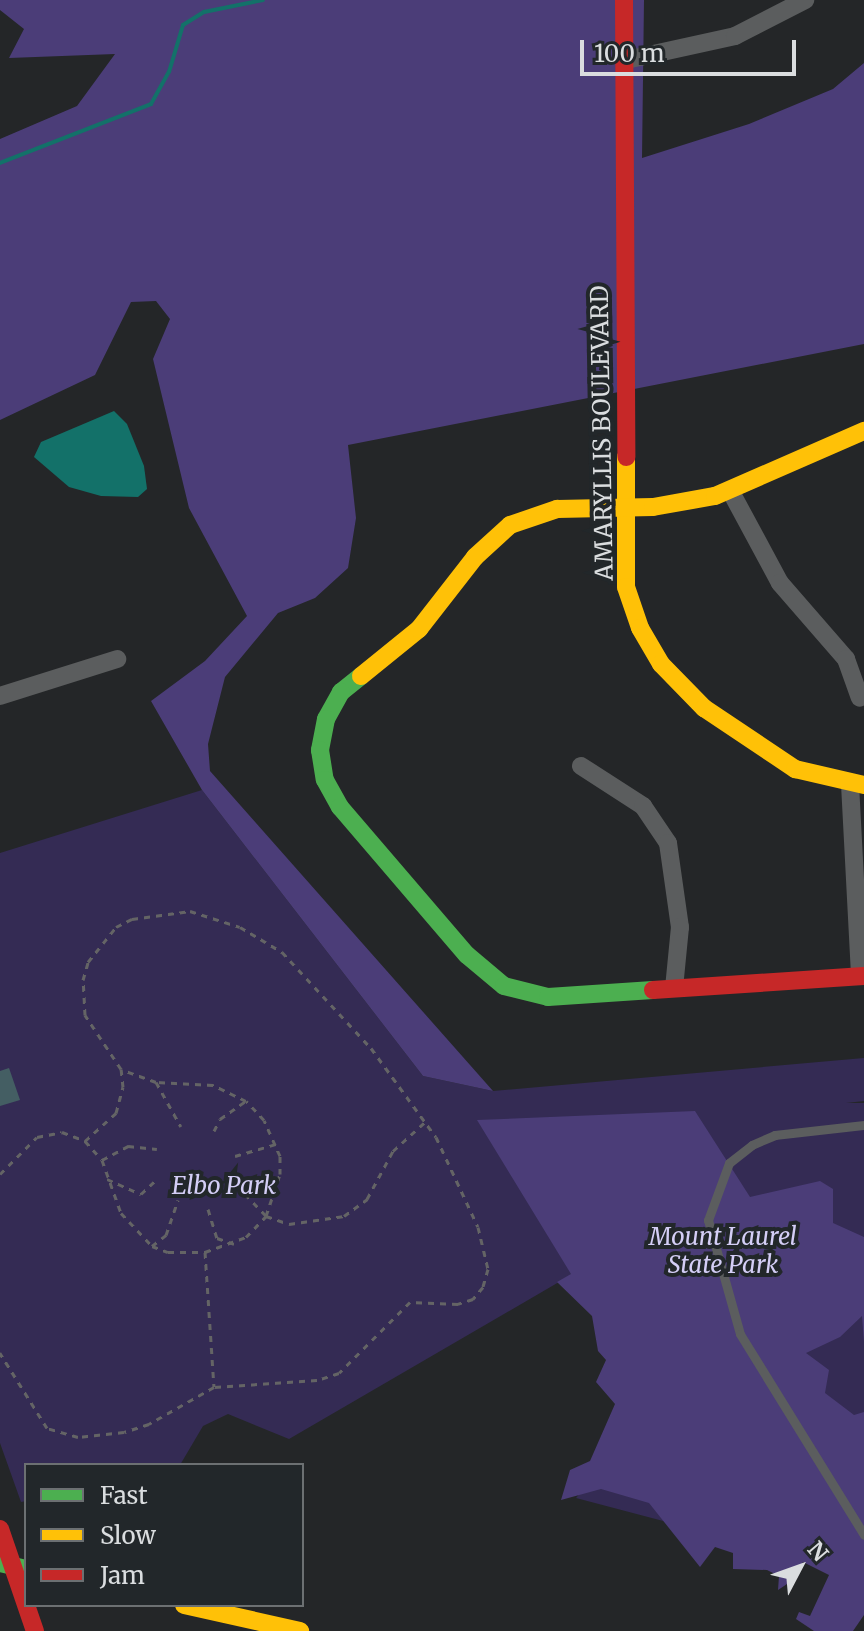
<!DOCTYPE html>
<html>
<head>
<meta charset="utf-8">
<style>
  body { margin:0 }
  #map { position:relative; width:864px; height:1631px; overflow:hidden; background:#242628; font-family:Merriweather,serif }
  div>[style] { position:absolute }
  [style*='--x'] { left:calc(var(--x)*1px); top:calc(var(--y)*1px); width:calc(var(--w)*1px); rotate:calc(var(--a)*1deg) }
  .green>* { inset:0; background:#342b54 }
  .forest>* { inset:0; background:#4b3d78 }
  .water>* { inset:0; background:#137169 }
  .stream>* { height:4px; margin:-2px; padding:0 2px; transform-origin:2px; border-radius:2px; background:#137169 }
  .building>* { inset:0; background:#445e63 }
  .path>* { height:3px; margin-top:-1.5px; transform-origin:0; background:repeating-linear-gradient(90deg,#646465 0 6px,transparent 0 12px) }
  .lane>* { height:9px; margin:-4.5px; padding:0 4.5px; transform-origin:4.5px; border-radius:4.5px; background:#5b5d5e }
  .street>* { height:18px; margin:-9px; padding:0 9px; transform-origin:9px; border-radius:9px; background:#5b5d5e }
  .fast>* { height:18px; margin:-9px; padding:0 9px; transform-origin:9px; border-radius:9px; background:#4caf50 }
  .slow>* { height:18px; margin:-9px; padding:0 9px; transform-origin:9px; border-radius:9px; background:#ffc107 }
  .jam>* { height:18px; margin:-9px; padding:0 9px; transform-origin:9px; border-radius:9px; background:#c62828 }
  span { translate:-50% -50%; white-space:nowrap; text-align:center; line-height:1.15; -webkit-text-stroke:8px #22272a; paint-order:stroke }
  .street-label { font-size:24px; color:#dadddf }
  .park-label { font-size:24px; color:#d4cef6; font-style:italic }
  .legend { position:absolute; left:24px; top:1463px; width:280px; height:144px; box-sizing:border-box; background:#22272a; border:2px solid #6c7072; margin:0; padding:10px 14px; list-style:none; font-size:24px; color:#dadddf }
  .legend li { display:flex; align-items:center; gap:16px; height:40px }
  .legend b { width:40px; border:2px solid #6c7072 }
  .north { position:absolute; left:760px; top:1527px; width:80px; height:80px; -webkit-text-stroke:6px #22272a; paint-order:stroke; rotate:49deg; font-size:22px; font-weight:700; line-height:32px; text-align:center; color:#dadddf }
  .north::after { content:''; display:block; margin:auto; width:28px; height:36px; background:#dadddf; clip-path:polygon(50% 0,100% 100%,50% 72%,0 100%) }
  .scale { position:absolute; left:580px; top:40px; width:216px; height:36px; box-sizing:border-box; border:4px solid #dadddf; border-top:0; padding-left:10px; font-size:24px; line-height:28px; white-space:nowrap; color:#dadddf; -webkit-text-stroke:6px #22272a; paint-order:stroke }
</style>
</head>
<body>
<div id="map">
  <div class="green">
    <div style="clip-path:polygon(202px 790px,423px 1076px,493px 1091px,864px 1058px,864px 1101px,846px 1103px,864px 1103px,864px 1574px,576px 1498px,653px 1407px,571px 1275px,289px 1439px,228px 1414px,203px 1426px,180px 1465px,26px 1465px,26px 1501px,21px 1502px,0 1443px,0 853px)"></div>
  </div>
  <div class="forest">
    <div style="clip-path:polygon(0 0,644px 0,642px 158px,749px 124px,833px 89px,864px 63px,864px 344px,348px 445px,356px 518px,348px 568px,315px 598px,278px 613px,225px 677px,208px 744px,210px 771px,493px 1091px,423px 1076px,202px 790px,151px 701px,205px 661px,247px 616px,189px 508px,153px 359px,170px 319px,156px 301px,131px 302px,95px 375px,0 420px,0 139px,77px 106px,115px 54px,9px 58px,24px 29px,0 10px)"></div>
    <div style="clip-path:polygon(695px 1111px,750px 1197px,820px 1181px,833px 1189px,833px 1223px,864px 1237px,864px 1342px,862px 1316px,840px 1337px,806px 1353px,829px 1370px,825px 1393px,854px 1415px,864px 1412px,864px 1615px,853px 1631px,814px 1631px,796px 1619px,799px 1612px,810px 1616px,829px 1575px,803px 1562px,793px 1580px,778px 1590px,779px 1576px,767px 1570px,733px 1569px,733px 1553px,715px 1547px,700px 1567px,649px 1503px,601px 1489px,561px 1500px,570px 1470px,590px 1461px,615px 1404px,596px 1382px,606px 1360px,598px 1351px,592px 1316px,557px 1282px,571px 1274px,477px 1120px)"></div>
  </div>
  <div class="water">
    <div style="clip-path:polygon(114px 411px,127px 424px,144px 466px,147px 489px,138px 497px,101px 496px,69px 487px,34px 457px,41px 442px)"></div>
  </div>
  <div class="stream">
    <div style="--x:0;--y:163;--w:162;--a:-21.3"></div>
    <div style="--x:151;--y:104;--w:37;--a:-61"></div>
    <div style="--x:169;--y:72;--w:49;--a:-73.4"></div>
    <div style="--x:183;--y:25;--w:25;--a:-32"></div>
    <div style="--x:204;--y:12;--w:60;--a:-11.5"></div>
  </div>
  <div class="building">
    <div style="clip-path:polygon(9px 1068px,20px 1100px,0 1106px,0 1071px)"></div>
  </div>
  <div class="path">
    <div style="--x:156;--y:1082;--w:51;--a:60.9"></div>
    <div style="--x:214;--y:1131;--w:13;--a:-63"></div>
    <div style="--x:220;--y:1119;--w:32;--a:-35"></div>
    <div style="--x:85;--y:1141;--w:25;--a:48"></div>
    <div style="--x:102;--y:1160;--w:56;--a:70.3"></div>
    <div style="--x:121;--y:1213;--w:45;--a:46.8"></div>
    <div style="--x:152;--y:1246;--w:17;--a:21"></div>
    <div style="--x:168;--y:1252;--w:37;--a:0"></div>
    <div style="--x:205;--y:1252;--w:44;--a:-20.1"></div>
    <div style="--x:246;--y:1237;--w:29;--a:-46"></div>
    <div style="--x:266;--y:1216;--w:44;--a:-71.6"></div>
    <div style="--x:280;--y:1174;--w:18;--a:-90"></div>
    <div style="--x:280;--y:1156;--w:39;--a:-114"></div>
    <div style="--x:264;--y:1120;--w:26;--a:-133"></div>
    <div style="--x:246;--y:1101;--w:37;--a:-154"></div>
    <div style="--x:213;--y:1085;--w:57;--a:-177"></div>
    <div style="--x:156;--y:1082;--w:37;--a:-160"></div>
    <div style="--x:235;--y:1156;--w:43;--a:-16.3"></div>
    <div style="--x:102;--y:1160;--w:30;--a:-28"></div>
    <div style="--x:128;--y:1146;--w:29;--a:6"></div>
    <div style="--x:0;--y:1174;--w:52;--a:-45"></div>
    <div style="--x:37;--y:1137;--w:25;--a:-11"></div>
    <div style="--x:62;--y:1132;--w:25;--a:21"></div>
    <div style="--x:85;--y:1141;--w:42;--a:-42.1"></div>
    <div style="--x:116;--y:1113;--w:27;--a:-75"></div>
    <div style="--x:123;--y:1087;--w:18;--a:-96"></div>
    <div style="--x:121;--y:1069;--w:65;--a:-123.7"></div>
    <div style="--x:85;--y:1015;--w:35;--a:-93"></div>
    <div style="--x:83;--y:980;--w:19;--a:-74"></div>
    <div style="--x:88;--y:962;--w:45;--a:-51.3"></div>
    <div style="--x:116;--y:927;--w:18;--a:-27"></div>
    <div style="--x:132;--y:919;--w:59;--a:-7.9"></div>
    <div style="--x:190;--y:911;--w:52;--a:17.7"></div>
    <div style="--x:240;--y:927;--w:49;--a:30.8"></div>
    <div style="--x:282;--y:952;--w:131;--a:47.2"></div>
    <div style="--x:371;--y:1048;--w:110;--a:53.9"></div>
    <div style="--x:436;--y:1137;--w:99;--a:65"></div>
    <div style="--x:478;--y:1227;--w:43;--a:76.6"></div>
    <div style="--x:488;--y:1269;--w:19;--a:106"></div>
    <div style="--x:483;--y:1287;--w:16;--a:130"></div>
    <div style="--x:473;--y:1299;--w:16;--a:162"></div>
    <div style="--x:458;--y:1304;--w:48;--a:-177.6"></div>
    <div style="--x:410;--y:1302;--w:100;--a:135"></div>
    <div style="--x:339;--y:1373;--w:23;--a:162"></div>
    <div style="--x:317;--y:1380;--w:103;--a:176.1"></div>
    <div style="--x:214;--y:1387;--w:75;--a:150.4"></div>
    <div style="--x:149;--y:1424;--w:26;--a:162"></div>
    <div style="--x:124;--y:1432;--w:46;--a:173.8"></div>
    <div style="--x:78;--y:1437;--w:32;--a:-164"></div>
    <div style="--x:47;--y:1428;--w:89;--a:-122.1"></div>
    <div style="--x:107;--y:1179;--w:37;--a:24"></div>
    <div style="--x:141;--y:1194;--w:21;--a:-43"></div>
    <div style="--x:230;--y:1188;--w:16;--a:22"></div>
    <div style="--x:245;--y:1194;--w:30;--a:46"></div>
    <div style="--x:266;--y:1216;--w:24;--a:19"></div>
    <div style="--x:289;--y:1224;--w:56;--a:-8.3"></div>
    <div style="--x:344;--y:1216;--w:29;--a:-36"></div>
    <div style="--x:367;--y:1199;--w:55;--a:-61.6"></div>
    <div style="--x:393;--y:1151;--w:43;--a:-42.2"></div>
    <div style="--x:208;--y:1209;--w:30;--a:73"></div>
    <div style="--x:217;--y:1238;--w:18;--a:19"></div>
    <div style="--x:152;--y:1246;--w:18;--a:-38"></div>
    <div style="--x:166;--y:1235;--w:37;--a:-71"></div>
    <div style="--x:205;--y:1252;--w:135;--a:86.2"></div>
  </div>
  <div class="lane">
    <div style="--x:864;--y:1125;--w:90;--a:173.6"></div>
    <div style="--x:775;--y:1135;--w:25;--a:157"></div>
    <div style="--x:752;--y:1145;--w:29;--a:142"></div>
    <div style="--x:729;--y:1163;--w:61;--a:110.2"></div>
    <div style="--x:708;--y:1220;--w:118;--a:74.3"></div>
    <div style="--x:740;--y:1334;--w:236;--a:58.3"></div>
  </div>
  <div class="street">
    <div style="--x:626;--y:60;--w:112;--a:-12.4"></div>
    <div style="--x:735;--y:36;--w:79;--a:-27.2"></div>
    <div style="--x:731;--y:492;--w:103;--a:61.7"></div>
    <div style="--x:780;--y:583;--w:101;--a:49"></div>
    <div style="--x:846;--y:659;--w:41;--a:70.3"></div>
    <div style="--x:0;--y:696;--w:123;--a:-17.5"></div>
    <div style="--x:581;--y:766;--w:74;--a:32.8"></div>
    <div style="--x:643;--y:806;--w:45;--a:56"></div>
    <div style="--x:668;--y:843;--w:85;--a:81.9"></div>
    <div style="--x:680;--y:927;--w:61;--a:95.6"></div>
    <div style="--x:850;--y:784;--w:192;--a:87"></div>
  </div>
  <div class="fast">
    <div style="--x:361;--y:676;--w:26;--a:141"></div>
    <div style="--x:341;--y:692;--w:31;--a:119"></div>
    <div style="--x:326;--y:719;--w:32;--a:101"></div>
    <div style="--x:320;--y:750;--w:30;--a:81"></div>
    <div style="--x:325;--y:780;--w:31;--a:61"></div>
    <div style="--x:340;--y:807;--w:195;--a:49.4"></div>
    <div style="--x:467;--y:955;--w:48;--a:40"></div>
    <div style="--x:504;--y:986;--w:45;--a:14"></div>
    <div style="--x:548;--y:997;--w:105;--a:-3.8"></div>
    <div style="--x:0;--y:1563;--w:27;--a:13"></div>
  </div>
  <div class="slow">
    <div style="--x:626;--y:457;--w:130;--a:90"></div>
    <div style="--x:626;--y:587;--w:43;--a:71.1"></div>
    <div style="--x:640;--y:628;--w:42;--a:59.7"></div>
    <div style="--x:661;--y:664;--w:62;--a:45.7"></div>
    <div style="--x:704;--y:708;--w:110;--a:33.8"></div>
    <div style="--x:795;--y:769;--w:71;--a:13.1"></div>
    <div style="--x:361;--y:676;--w:75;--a:-39"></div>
    <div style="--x:419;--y:629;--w:91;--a:-52.1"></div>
    <div style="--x:475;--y:557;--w:47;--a:-42.4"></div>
    <div style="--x:510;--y:525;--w:50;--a:-18.8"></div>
    <div style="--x:557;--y:509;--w:96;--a:-1.2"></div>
    <div style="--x:653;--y:507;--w:63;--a:-10.1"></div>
    <div style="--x:715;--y:496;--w:163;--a:-23.6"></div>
    <div style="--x:184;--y:1605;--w:119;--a:12.6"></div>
  </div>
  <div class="jam">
    <div style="--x:624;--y:0;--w:457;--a:89.7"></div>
    <div style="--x:653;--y:990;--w:211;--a:-3.8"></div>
    <div style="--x:0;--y:1529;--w:108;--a:71.1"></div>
  </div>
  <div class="street-label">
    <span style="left:602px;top:433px;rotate:-91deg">AMARYLLIS BOULEVARD</span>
  </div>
  <div class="park-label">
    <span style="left:224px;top:1186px">Elbo Park</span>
    <span style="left:723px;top:1251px">Mount Laurel<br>State Park</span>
  </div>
  <ul class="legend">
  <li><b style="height:10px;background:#4caf50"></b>Fast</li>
  <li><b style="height:10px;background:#ffc107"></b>Slow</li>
  <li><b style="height:10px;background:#c62828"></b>Jam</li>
  </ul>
  <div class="north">N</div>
  <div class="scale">100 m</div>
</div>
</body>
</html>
